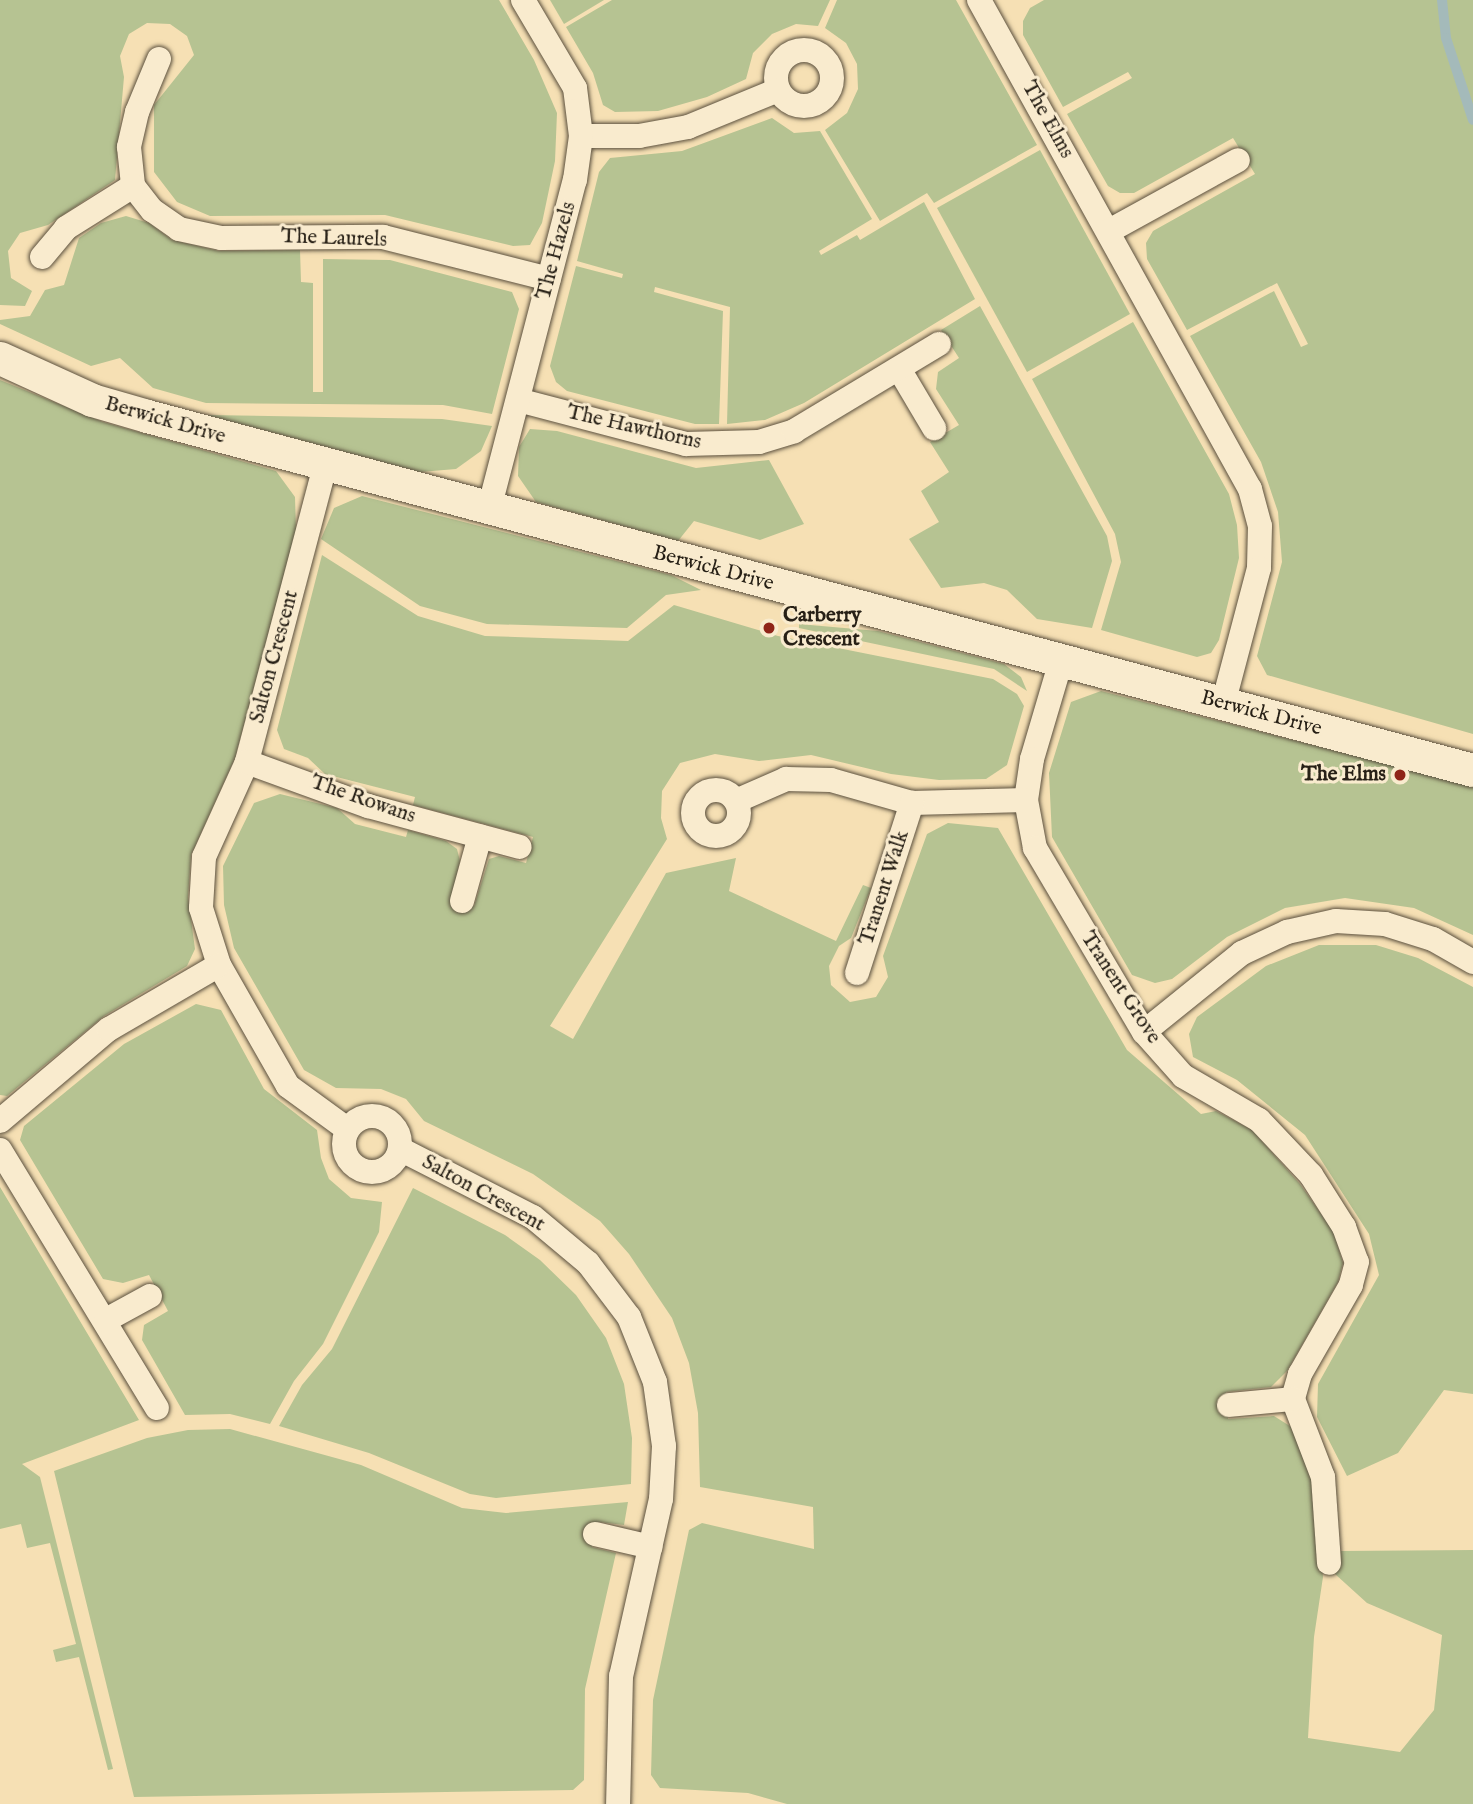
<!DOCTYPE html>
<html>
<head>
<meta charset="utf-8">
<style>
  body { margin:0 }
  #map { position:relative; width:1473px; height:1804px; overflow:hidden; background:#f6e0b4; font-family:"IM FELL English",serif }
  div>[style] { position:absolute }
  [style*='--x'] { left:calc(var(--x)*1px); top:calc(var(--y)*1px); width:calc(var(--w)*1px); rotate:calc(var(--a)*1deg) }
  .green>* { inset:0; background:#b6c392 }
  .stream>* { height:10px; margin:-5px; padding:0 5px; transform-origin:5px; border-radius:5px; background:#a4baba }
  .roads { filter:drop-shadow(0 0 2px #5b503e) drop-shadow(0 0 2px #5b503e) }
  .street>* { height:24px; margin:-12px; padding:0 12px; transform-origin:12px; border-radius:12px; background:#f9ebce }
  .street>.ring { margin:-12px; padding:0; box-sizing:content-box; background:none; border:24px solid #f9ebce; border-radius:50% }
  .secondary>* { height:33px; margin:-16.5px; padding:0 16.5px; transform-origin:16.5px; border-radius:16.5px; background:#f9ebce }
  .dots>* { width:19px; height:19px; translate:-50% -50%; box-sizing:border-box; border:4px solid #f9ebce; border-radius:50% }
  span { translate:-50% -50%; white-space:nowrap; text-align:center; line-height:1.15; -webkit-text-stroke:6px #f9ebce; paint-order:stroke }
  .street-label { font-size:21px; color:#272016 }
  .poi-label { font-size:21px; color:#272016; font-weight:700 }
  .left { translate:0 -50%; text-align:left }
  .right { translate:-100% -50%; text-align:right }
</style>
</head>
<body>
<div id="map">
  <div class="green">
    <div style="clip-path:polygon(0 0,499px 0,534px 60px,557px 113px,555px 161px,542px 223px,530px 245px,513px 246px,385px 215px,210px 216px,177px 202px,154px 172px,154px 105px,194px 55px,187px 36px,170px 24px,147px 23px,129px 34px,120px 56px,124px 77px,115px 180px,48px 225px,20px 233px,8px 251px,11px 278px,32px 291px,25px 306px,0 305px)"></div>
    <div style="clip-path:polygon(550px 0,604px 0,564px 24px)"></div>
    <div style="clip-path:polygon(612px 0,830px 0,818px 26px,796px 24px,772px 34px,753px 53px,746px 79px,707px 97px,658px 111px,615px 112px,603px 105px,593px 73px,566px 27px)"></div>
    <div style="clip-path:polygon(837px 0,956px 0,1037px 145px,934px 203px,927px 193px,880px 221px,825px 130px,847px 113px,858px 89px,857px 64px,846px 43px,825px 28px)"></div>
    <div style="clip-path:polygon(1044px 0,1473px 0,1473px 734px,1267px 675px,1257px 656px,1282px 562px,1278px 512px,1261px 462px,1190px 336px,1274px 291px,1301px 347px,1308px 344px,1277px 283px,1187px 330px,1147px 259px,1146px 243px,1153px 231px,1255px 174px,1233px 138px,1134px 193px,1120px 193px,1108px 186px,1067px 114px,1132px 78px,1128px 72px,1063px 107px,1023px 35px,1023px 21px,1030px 8px)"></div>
    <div style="clip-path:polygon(772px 118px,794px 133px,820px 131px,872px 219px,819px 251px,821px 255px,857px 235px,860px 240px,924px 202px,975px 299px,804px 403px,765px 420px,727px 424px,730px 307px,655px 287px,654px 292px,723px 311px,719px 424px,695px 424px,567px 391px,556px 382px,550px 366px,576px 266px,622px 278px,623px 274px,577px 261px,599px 172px,610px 158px,682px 151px)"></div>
    <div style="clip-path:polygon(1040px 150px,1130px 314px,1027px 372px,937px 208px)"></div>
    <div style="clip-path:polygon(126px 216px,149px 223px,172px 240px,219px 251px,300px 250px,301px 282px,313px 283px,313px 392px,323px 392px,323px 259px,390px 260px,512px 292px,519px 309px,492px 414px,443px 405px,206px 403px,153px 388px,120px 358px,91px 366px,0 324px,0 320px,30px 316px,45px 290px,64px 285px,79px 238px,101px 223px)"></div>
    <div style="clip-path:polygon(980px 306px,1107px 536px,1112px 561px,1092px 628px,1037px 619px,1007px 590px,984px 583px,941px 588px,909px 539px,939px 522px,921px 491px,949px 472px,930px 442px,959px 425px,936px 389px,938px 372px,959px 358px,941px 330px)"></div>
    <div style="clip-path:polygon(1133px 322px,1229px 494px,1237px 525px,1239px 558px,1219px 640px,1211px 653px,1197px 657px,1101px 630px,1121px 562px,1115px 534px,1032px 379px)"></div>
    <div style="clip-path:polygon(0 380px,103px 422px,276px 471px,295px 497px,296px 530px,235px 758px,191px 855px,188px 897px,195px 949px,187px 966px,104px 1016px,7px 1096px,0 1095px)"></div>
    <div style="clip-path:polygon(207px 415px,442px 419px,492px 426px,481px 451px,456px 469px,420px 472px)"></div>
    <div style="clip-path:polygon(530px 429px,557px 431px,696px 468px,769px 460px,804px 524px,760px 540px,694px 521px,678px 541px,536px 502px,518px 476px,519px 447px)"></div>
    <div style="clip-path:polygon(362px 496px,671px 575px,701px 590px,666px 595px,627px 628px,487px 624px,420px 606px,321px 539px,334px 508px)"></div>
    <div style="clip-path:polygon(322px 555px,418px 616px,485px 636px,628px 641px,674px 605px,778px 636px,993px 679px,1017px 694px,1024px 706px,1007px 765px,986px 779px,939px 780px,891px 774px,811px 755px,759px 761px,715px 754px,680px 763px,662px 791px,661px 818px,667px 839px,550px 1026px,573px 1039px,666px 873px,736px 858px,729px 891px,836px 941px,863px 885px,871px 888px,851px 938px,839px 946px,829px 966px,831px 985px,850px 1002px,876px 997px,888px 977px,883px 956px,927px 834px,948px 823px,998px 828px,1127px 1050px,1201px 1114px,1216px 1111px,1252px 1130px,1300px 1184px,1333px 1231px,1343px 1263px,1338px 1282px,1287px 1371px,1271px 1387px,1226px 1392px,1228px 1419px,1274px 1416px,1293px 1428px,1314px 1480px,1323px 1577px,1314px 1637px,1308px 1738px,1400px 1752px,1434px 1710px,1442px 1635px,1367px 1603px,1335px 1574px,1341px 1551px,1473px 1550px,1473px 1804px,787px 1804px,748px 1793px,660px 1788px,651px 1775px,653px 1700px,689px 1530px,702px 1523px,814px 1549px,813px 1507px,700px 1487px,698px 1413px,689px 1363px,672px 1318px,629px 1254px,600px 1221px,533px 1174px,424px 1121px,406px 1099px,381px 1089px,336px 1088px,304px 1070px,234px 948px,224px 905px,223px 866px,254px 803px,280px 794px,337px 808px,355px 824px,406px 837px,408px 830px,446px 841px,457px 849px,460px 861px,451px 901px,474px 906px,489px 859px,499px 856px,526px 863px,533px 837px,413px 805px,415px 797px,325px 774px,308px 758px,284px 749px,277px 730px)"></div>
    <div style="clip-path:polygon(799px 624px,878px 631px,1004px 664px,1021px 677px,1027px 691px,994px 669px,799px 628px)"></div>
    <div style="clip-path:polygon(1101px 691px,1473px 786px,1473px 935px,1414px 908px,1345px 898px,1285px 908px,1227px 937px,1172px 979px,1155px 983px,1132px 975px,1052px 837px,1049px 773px,1071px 702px)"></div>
    <div style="clip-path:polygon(1319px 945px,1376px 945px,1418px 958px,1473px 987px,1473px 1394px,1444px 1390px,1398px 1453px,1347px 1476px,1317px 1417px,1318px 1384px,1379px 1275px,1369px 1234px,1305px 1135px,1237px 1080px,1193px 1057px,1189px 1034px,1197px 1017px,1266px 966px)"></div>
    <div style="clip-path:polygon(196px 1004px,221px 1010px,264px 1089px,317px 1130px,321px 1158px,329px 1179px,351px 1198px,382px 1202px,379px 1232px,323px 1344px,294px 1381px,270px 1424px,230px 1414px,185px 1415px,142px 1340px,144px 1325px,168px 1311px,149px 1275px,123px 1283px,103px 1279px,20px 1140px,24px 1126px,124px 1044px)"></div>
    <div style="clip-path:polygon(0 1187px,139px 1420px,22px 1464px,40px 1477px,113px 1769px,108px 1770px,79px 1657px,56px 1662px,53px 1650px,76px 1644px,50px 1543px,27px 1548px,21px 1524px,0 1529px)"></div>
    <div style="clip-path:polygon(413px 1188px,505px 1235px,540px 1260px,576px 1295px,606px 1338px,624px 1384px,632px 1438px,631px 1484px,496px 1498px,470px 1494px,369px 1453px,279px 1426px,302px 1385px,332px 1349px)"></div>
    <div style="clip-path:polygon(230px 1429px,361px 1465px,462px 1508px,506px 1513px,628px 1502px,624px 1525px,599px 1522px,592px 1547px,616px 1553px,585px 1689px,584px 1780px,573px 1790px,134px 1797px,54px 1471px,147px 1438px,188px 1430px)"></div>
  </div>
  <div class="stream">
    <div style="--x:1442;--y:0;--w:38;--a:84"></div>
    <div style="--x:1446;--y:38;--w:86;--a:71.8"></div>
  </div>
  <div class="roads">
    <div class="street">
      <div style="--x:979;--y:0;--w:559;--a:61.01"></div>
      <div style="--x:1250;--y:489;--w:38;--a:75"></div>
      <div style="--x:1260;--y:526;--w:42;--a:91.4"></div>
      <div style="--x:1259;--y:568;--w:141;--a:104.8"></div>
      <div class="ring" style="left:776px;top:50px;width:32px;height:32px"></div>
      <div style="--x:159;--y:59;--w:57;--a:112.5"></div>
      <div style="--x:137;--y:112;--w:36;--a:103"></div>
      <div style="--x:129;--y:147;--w:39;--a:84"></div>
      <div style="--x:133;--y:186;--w:31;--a:52"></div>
      <div style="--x:152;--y:210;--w:33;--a:35"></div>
      <div style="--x:179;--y:229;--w:43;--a:12.1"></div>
      <div style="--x:221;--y:238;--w:162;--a:-0.4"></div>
      <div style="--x:383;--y:237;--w:171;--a:14.2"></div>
      <div style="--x:581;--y:136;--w:58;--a:0"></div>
      <div style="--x:639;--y:136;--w:50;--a:-10.4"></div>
      <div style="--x:688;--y:127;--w:97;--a:-22.3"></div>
      <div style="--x:1109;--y:231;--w:147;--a:-28.8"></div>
      <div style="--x:42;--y:257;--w:38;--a:-50"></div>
      <div style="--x:66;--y:228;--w:79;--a:-32.1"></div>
      <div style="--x:899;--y:369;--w:69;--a:59.3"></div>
      <div style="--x:518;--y:400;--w:174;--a:14.7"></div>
      <div style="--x:686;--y:444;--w:73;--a:-1.6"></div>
      <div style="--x:759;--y:442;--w:37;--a:-17"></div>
      <div style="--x:794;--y:431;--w:169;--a:-31"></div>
      <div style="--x:325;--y:466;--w:306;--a:104.8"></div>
      <div style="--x:247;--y:762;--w:104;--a:114.4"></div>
      <div style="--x:204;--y:857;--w:51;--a:93.4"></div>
      <div style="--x:201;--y:908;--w:60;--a:72.5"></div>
      <div style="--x:219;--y:965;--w:139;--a:60.3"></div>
      <div style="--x:288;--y:1086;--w:73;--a:36.1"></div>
      <div style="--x:489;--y:509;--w:340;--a:-75.4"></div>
      <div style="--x:575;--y:180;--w:44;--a:-82.2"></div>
      <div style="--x:581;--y:136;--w:48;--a:-97.1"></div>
      <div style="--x:575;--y:88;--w:102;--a:-120.6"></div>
      <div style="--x:1061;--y:661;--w:102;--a:106.5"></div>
      <div style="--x:1032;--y:759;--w:41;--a:98.3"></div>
      <div style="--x:1026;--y:800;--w:49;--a:79.4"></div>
      <div style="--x:1035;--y:848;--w:214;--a:59.4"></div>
      <div style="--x:1144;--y:1032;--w:59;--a:48.4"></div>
      <div style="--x:1183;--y:1076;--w:88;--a:30.1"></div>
      <div style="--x:1259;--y:1120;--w:76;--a:46.6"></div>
      <div style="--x:1311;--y:1175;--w:62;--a:57.6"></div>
      <div style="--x:1344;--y:1227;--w:37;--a:70"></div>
      <div style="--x:1357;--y:1262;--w:24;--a:105"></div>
      <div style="--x:1351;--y:1285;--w:103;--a:119.8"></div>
      <div style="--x:1300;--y:1374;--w:26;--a:106"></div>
      <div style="--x:1293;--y:1399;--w:84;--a:69"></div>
      <div style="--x:1323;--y:1477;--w:86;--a:86"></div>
      <div style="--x:247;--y:762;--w:129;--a:20"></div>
      <div style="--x:368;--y:806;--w:157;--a:15.1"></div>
      <div class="ring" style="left:693px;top:790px;width:22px;height:22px"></div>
      <div style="--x:736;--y:801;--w:55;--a:-23.7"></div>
      <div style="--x:786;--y:779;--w:45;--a:1.3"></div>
      <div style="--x:831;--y:780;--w:84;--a:15.9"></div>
      <div style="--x:912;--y:803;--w:114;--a:-1.5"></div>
      <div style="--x:462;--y:901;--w:67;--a:-74.5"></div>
      <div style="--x:857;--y:973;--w:179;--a:-72.1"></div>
      <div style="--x:1144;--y:1032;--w:126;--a:-38.9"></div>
      <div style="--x:1242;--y:953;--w:50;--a:-25"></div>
      <div style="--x:1287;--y:932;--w:50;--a:-12.7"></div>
      <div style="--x:1336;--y:921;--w:49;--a:3.5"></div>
      <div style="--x:1385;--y:924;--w:50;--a:17.4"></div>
      <div style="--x:1433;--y:939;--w:46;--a:29.9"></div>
      <div class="ring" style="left:344px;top:1116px;width:32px;height:32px"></div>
      <div style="--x:0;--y:1121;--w:143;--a:-40.2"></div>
      <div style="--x:109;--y:1029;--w:127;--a:-30.2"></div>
      <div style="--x:400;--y:1149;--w:149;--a:27.1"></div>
      <div style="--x:533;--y:1217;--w:72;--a:39.9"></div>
      <div style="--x:588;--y:1263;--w:68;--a:52.8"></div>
      <div style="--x:629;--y:1317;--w:70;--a:68.2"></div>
      <div style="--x:655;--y:1382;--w:65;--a:82"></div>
      <div style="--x:664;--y:1446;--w:53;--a:93.2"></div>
      <div style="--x:661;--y:1499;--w:181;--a:102.7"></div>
      <div style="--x:621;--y:1676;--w:128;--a:91.3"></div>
      <div style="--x:0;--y:1150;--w:302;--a:58.7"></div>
      <div style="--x:106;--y:1320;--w:50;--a:-28.6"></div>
      <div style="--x:1229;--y:1405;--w:64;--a:-5.4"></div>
      <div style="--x:595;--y:1534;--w:57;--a:13.1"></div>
    </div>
    <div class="secondary">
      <div style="--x:0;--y:358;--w:101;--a:24.5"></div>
      <div style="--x:92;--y:400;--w:57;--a:16.2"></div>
      <div style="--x:147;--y:416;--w:1372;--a:14.95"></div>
    </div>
  </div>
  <div class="dots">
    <div style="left:769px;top:628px;background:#8f2418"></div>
    <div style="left:1400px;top:775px;background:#8f2418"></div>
  </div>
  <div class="street-label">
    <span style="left:1047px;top:120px;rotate:61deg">The Elms</span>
    <span style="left:334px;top:239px;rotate:2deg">The Laurels</span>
    <span style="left:557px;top:251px;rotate:-75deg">The Hazels</span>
    <span style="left:165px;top:421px;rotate:16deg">Berwick Drive</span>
    <span style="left:634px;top:428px;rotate:13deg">The Hawthorns</span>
    <span style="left:713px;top:569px;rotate:15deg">Berwick Drive</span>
    <span style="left:275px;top:657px;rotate:-75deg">Salton Crescent</span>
    <span style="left:1261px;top:714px;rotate:15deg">Berwick Drive</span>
    <span style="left:363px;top:800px;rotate:19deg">The Rowans</span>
    <span style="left:885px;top:888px;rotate:-72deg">Tranent Walk</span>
    <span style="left:1120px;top:988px;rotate:57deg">Tranent Grove</span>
    <span style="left:483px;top:1194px;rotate:29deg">Salton Crescent</span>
  </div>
  <div class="poi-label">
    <span class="left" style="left:783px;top:628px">Carberry<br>Crescent</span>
    <span class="right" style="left:1386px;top:775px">The Elms</span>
  </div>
</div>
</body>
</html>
